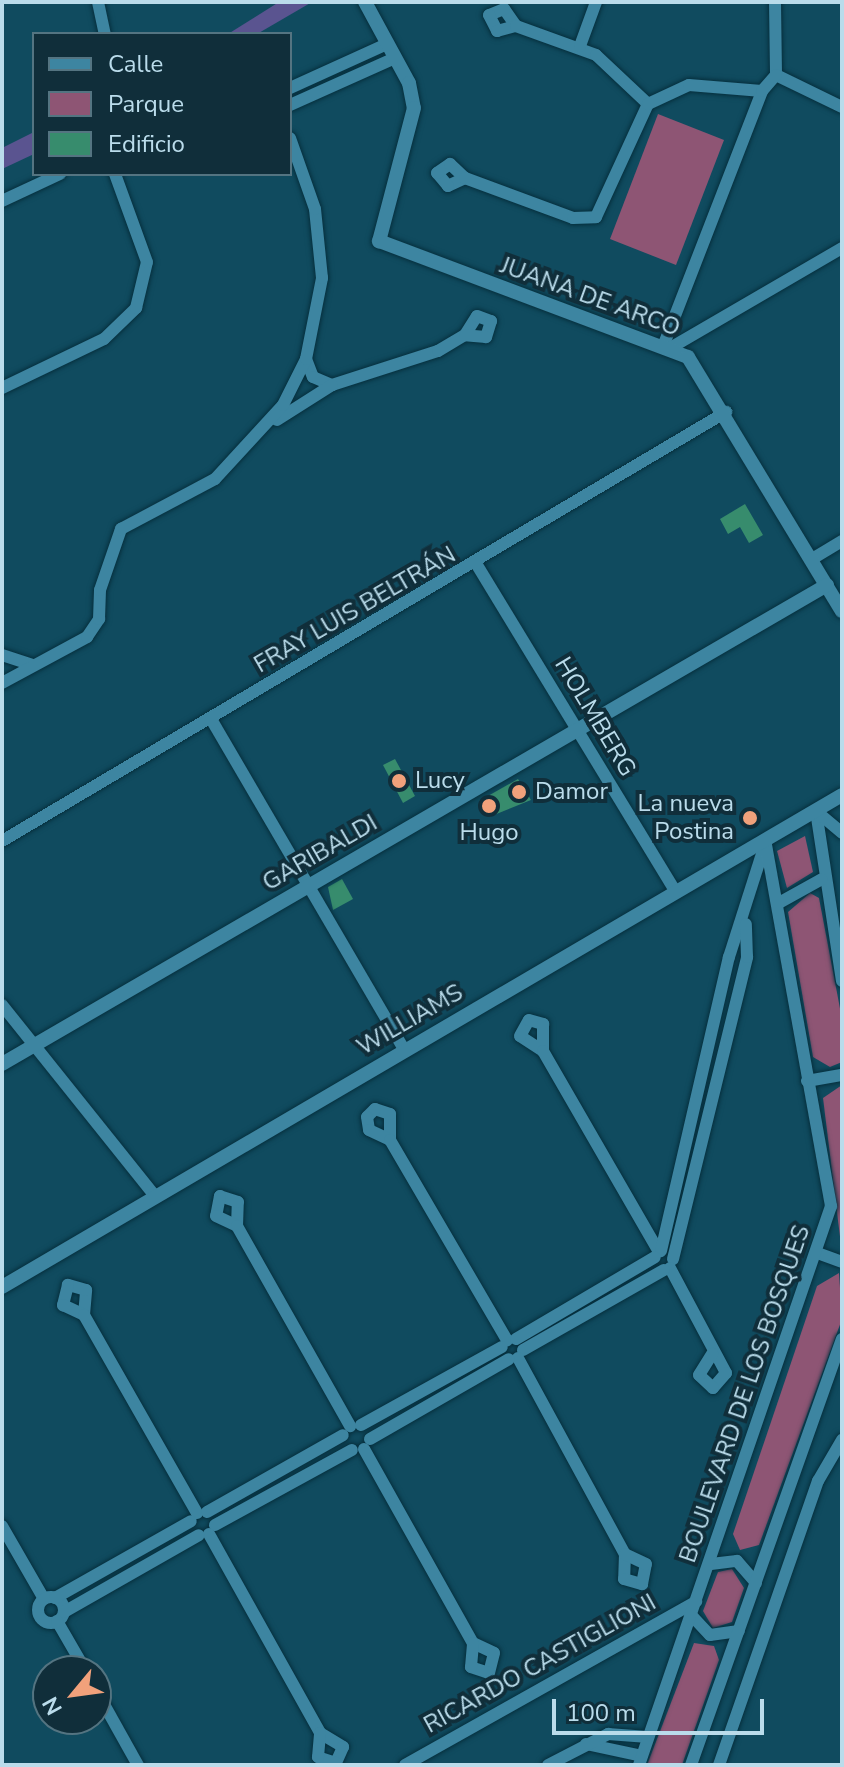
<!DOCTYPE html>
<html>
<head>
<meta charset="utf-8">
<style>
  body { margin:0 }
  #map { position:relative; width:844px; height:1767px; overflow:hidden; background:#104b5f; font-family:"Nunito Sans",sans-serif }
  div>[style] { position:absolute }
  [style*='--x'] { left:calc(var(--x)*1px); top:calc(var(--y)*1px); width:calc(var(--w)*1px); rotate:calc(var(--a)*1deg) }
  .green>* { inset:0; background:#8e5574 }
  .water>* { inset:0; background:#5a5490 }
  .building>* { inset:0; background:#378c6d }
  .roads { filter:drop-shadow(0 0 2px #062f3d) drop-shadow(0 0 2px #062f3d) }
  .minor>* { height:12px; margin:-6px; padding:0 6px; transform-origin:6px; border-radius:6px; background:#3d85a1 }
  .minor>.ring { margin:-6px; padding:0; box-sizing:content-box; background:none; border:12px solid #3d85a1; border-radius:50% }
  .tertiary>* { height:14px; margin:-7px; padding:0 7px; transform-origin:7px; border-radius:7px; background:#3d85a1 }
  .dots>* { width:22px; height:22px; translate:-50% -50%; box-sizing:border-box; border:4px solid #102e3a; border-radius:50% }
  span { translate:-50% -50%; white-space:nowrap; text-align:center; line-height:1.15; -webkit-text-stroke:8px #102e3a; paint-order:stroke }
  .street-label { font-size:24px; color:#badceb }
  .poi-label { font-size:24px; color:#badceb }
  .left { translate:0 -50%; text-align:left }
  .right { translate:-100% -50%; text-align:right }
  .frame { position:absolute; inset:0; border:4px solid #badceb; pointer-events:none }
  .legend { position:absolute; left:32px; top:32px; width:260px; height:144px; box-sizing:border-box; background:#102e3a; border:2px solid #547481; margin:0; padding:10px 14px; list-style:none; font-size:24px; color:#badceb }
  .legend li { display:flex; align-items:center; gap:16px; height:40px }
  .legend b { width:40px; border:2px solid #547481 }
  .north { position:absolute; left:32px; top:1655px; width:80px; height:80px; box-sizing:border-box; background:#102e3a; border:2px solid #547481; border-radius:50%; rotate:241deg; font-size:22px; font-weight:700; line-height:32px; text-align:center; color:#badceb }
  .north::after { content:''; display:block; margin:auto; width:28px; height:36px; background:#f1a17b; clip-path:polygon(50% 0,100% 100%,50% 72%,0 100%) }
  .scale { position:absolute; left:552px; top:1699px; width:212px; height:36px; box-sizing:border-box; border:4px solid #badceb; border-top:0; padding-left:10px; font-size:24px; line-height:28px; white-space:nowrap; color:#badceb; -webkit-text-stroke:6px #102e3a; paint-order:stroke }
</style>
</head>
<body>
<div id="map">
  <div class="green">
    <div style="clip-path:polygon(658px 114px,724px 140px,676px 265px,610px 239px)"></div>
    <div style="clip-path:polygon(805px 836px,813px 872px,787px 888px,777px 851px)"></div>
    <div style="clip-path:polygon(810px 893px,819px 898px,842px 1019px,842px 1062px,830px 1067px,813px 1057px,788px 912px)"></div>
    <div style="clip-path:polygon(842px 1085px,842px 1253px,823px 1098px)"></div>
    <div style="clip-path:polygon(839px 1273px,842px 1319px,759px 1545px,740px 1550px,733px 1534px,817px 1286px)"></div>
    <div style="clip-path:polygon(732px 1569px,744px 1588px,732px 1622px,713px 1628px,703px 1611px,718px 1572px)"></div>
    <div style="clip-path:polygon(694px 1643px,714px 1646px,719px 1660px,682px 1765px,647px 1765px)"></div>
  </div>
  <div class="water">
    <div style="clip-path:polygon(279px 2px,312px 2px,257px 34px,228px 34px)"></div>
    <div style="clip-path:polygon(34px 132px,34px 154px,2px 169px,2px 148px)"></div>
  </div>
  <div class="building">
    <div style="clip-path:polygon(745px 504px,763px 535px,749px 543px,740px 527px,728px 534px,720px 519px)"></div>
    <div style="clip-path:polygon(395px 759px,415px 796px,403px 803px,383px 765px)"></div>
    <div style="clip-path:polygon(518px 779px,531px 800px,489px 817px,479px 801px)"></div>
    <div style="clip-path:polygon(342px 879px,353px 899px,333px 910px,328px 887px)"></div>
  </div>
  <div class="roads">
    <div class="minor">
      <div style="--x:98;--y:2;--w:33;--a:78"></div>
      <div style="--x:775;--y:2;--w:73;--a:89.2"></div>
      <div style="--x:776;--y:75;--w:73;--a:25.9"></div>
      <div style="--x:516;--y:26;--w:21;--a:-125"></div>
      <div style="--x:504;--y:9;--w:16;--a:158"></div>
      <div style="--x:489;--y:15;--w:18;--a:63"></div>
      <div style="--x:497;--y:31;--w:20;--a:-15"></div>
      <div style="--x:516;--y:26;--w:85;--a:19.9"></div>
      <div style="--x:596;--y:55;--w:71;--a:43.3"></div>
      <div style="--x:580;--y:46;--w:47;--a:-70"></div>
      <div style="--x:290;--y:88;--w:107;--a:-24.4"></div>
      <div style="--x:290;--y:105;--w:115;--a:-24.1"></div>
      <div style="--x:465;--y:178;--w:19;--a:155"></div>
      <div style="--x:448;--y:186;--w:17;--a:-130"></div>
      <div style="--x:437;--y:173;--w:16;--a:-35"></div>
      <div style="--x:450;--y:164;--w:21;--a:43"></div>
      <div style="--x:465;--y:178;--w:115;--a:20.3"></div>
      <div style="--x:573;--y:218;--w:23;--a:-2"></div>
      <div style="--x:596;--y:217;--w:124;--a:-65.3"></div>
      <div style="--x:648;--y:104;--w:45;--a:-24.9"></div>
      <div style="--x:689;--y:85;--w:73;--a:4.7"></div>
      <div style="--x:2;--y:201;--w:64;--a:-25"></div>
      <div style="--x:664;--y:344;--w:271;--a:-68.8"></div>
      <div style="--x:762;--y:91;--w:21;--a:-49"></div>
      <div style="--x:672;--y:347;--w:197;--a:-30.2"></div>
      <div style="--x:306;--y:359;--w:19;--a:69"></div>
      <div style="--x:313;--y:377;--w:21;--a:23"></div>
      <div style="--x:332;--y:385;--w:111;--a:-17.8"></div>
      <div style="--x:438;--y:351;--w:31;--a:-31"></div>
      <div style="--x:465;--y:335;--w:22;--a:-58"></div>
      <div style="--x:477;--y:316;--w:15;--a:20"></div>
      <div style="--x:491;--y:321;--w:17;--a:107"></div>
      <div style="--x:486;--y:337;--w:21;--a:-175"></div>
      <div style="--x:2;--y:388;--w:113;--a:-25.7"></div>
      <div style="--x:104;--y:339;--w:45;--a:-44.1"></div>
      <div style="--x:136;--y:308;--w:47;--a:-76.6"></div>
      <div style="--x:147;--y:262;--w:94;--a:-110"></div>
      <div style="--x:277;--y:420;--w:65;--a:-32.5"></div>
      <div style="--x:812;--y:559;--w:35;--a:-31"></div>
      <div style="--x:477;--y:565;--w:383;--a:58.7"></div>
      <div style="--x:2;--y:655;--w:33;--a:18"></div>
      <div style="--x:2;--y:683;--w:97;--a:-28.4"></div>
      <div style="--x:87;--y:637;--w:22;--a:-56"></div>
      <div style="--x:99;--y:619;--w:29;--a:-88"></div>
      <div style="--x:100;--y:590;--w:65;--a:-71"></div>
      <div style="--x:121;--y:529;--w:106;--a:-28"></div>
      <div style="--x:215;--y:479;--w:100;--a:-47.4"></div>
      <div style="--x:283;--y:405;--w:51;--a:-63.4"></div>
      <div style="--x:306;--y:359;--w:83;--a:-78.8"></div>
      <div style="--x:322;--y:278;--w:69;--a:-95.8"></div>
      <div style="--x:315;--y:209;--w:75;--a:-109.4"></div>
      <div style="--x:211;--y:719;--w:382;--a:59.7"></div>
      <div style="--x:816;--y:811;--w:172;--a:81.3"></div>
      <div style="--x:816;--y:811;--w:34;--a:40"></div>
      <div style="--x:2;--y:841;--w:842;--a:-30.65"></div>
      <div style="--x:777;--y:904;--w:51;--a:-29.1"></div>
      <div style="--x:2;--y:1005;--w:246;--a:51.3"></div>
      <div style="--x:543;--y:1051;--w:27;--a:-147"></div>
      <div style="--x:520;--y:1036;--w:18;--a:-61"></div>
      <div style="--x:529;--y:1020;--w:15;--a:16"></div>
      <div style="--x:543;--y:1024;--w:27;--a:90"></div>
      <div style="--x:543;--y:1051;--w:232;--a:60"></div>
      <div style="--x:807;--y:1081;--w:36;--a:-10"></div>
      <div style="--x:390;--y:1140;--w:26;--a:-90"></div>
      <div style="--x:390;--y:1114;--w:16;--a:-162"></div>
      <div style="--x:375;--y:1109;--w:11;--a:135"></div>
      <div style="--x:367;--y:1117;--w:13;--a:81"></div>
      <div style="--x:369;--y:1130;--w:23;--a:25"></div>
      <div style="--x:390;--y:1140;--w:232;--a:59.7"></div>
      <div style="--x:237;--y:1226;--w:24;--a:-88"></div>
      <div style="--x:238;--y:1202;--w:19;--a:-162"></div>
      <div style="--x:220;--y:1196;--w:20;--a:101"></div>
      <div style="--x:216;--y:1216;--w:23;--a:25"></div>
      <div style="--x:237;--y:1226;--w:230;--a:60.5"></div>
      <div style="--x:661;--y:1251;--w:302;--a:-77"></div>
      <div style="--x:729;--y:957;--w:115;--a:-72.3"></div>
      <div style="--x:820;--y:1254;--w:23;--a:20"></div>
      <div style="--x:673;--y:1259;--w:311;--a:-76.2"></div>
      <div style="--x:747;--y:957;--w:33;--a:-92"></div>
      <div style="--x:670;--y:1268;--w:119;--a:61.9"></div>
      <div style="--x:726;--y:1373;--w:20;--a:131"></div>
      <div style="--x:713;--y:1388;--w:19;--a:-137"></div>
      <div style="--x:699;--y:1375;--w:25;--a:-58"></div>
      <div style="--x:84;--y:1315;--w:25;--a:-85"></div>
      <div style="--x:86;--y:1290;--w:19;--a:-164"></div>
      <div style="--x:68;--y:1285;--w:21;--a:104"></div>
      <div style="--x:63;--y:1305;--w:23;--a:25"></div>
      <div style="--x:84;--y:1315;--w:228;--a:60.3"></div>
      <div style="--x:516;--y:1339;--w:161;--a:-30.5"></div>
      <div style="--x:523;--y:1350;--w:162;--a:-29.6"></div>
      <div style="--x:518;--y:1358;--w:223;--a:61.4"></div>
      <div style="--x:625;--y:1554;--w:25;--a:92"></div>
      <div style="--x:624;--y:1579;--w:19;--a:16"></div>
      <div style="--x:642;--y:1584;--w:20;--a:-79"></div>
      <div style="--x:646;--y:1564;--w:23;--a:-155"></div>
      <div style="--x:361;--y:1425;--w:161;--a:-29"></div>
      <div style="--x:370;--y:1439;--w:160;--a:-29.9"></div>
      <div style="--x:364;--y:1449;--w:223;--a:60.7"></div>
      <div style="--x:473;--y:1643;--w:23;--a:25"></div>
      <div style="--x:494;--y:1653;--w:21;--a:104"></div>
      <div style="--x:489;--y:1673;--w:19;--a:-162"></div>
      <div style="--x:471;--y:1667;--w:24;--a:-85"></div>
      <div style="--x:207;--y:1512;--w:156;--a:-29.5"></div>
      <div style="--x:215;--y:1525;--w:156;--a:-28.7"></div>
      <div style="--x:2;--y:1526;--w:84;--a:60.1"></div>
      <div style="--x:209;--y:1534;--w:228;--a:60.8"></div>
      <div style="--x:320;--y:1733;--w:27;--a:31"></div>
      <div style="--x:343;--y:1747;--w:17;--a:114"></div>
      <div style="--x:336;--y:1763;--w:19;--a:-162"></div>
      <div style="--x:318;--y:1757;--w:24;--a:-85"></div>
      <div style="--x:711;--y:1564;--w:26;--a:-7"></div>
      <div style="--x:737;--y:1561;--w:29;--a:49"></div>
      <div class="ring" style="left:38px;top:1597px;width:14px;height:14px"></div>
      <div style="--x:55;--y:1598;--w:156;--a:-29.5"></div>
      <div style="--x:64;--y:1612;--w:155;--a:-29.7"></div>
      <div style="--x:692;--y:1616;--w:26;--a:47"></div>
      <div style="--x:710;--y:1635;--w:29;--a:-8"></div>
      <div style="--x:57;--y:1621;--w:58;--a:59.9"></div>
      <div style="--x:96;--y:1690;--w:86;--a:60.8"></div>
      <div style="--x:586;--y:1744;--w:57;--a:12.1"></div>
      <div style="--x:405;--y:1765;--w:334;--a:-29.3"></div>
      <div style="--x:548;--y:1765;--w:68;--a:-27.3"></div>
      <div style="--x:608;--y:1734;--w:40;--a:4.3"></div>
      <div style="--x:639;--y:1765;--w:591;--a:-71.04"></div>
      <div style="--x:831;--y:1206;--w:372;--a:-100.2"></div>
      <div style="--x:691;--y:1765;--w:452;--a:-70.5"></div>
      <div style="--x:719;--y:1765;--w:301;--a:-70.8"></div>
      <div style="--x:818;--y:1481;--w:48;--a:-59.7"></div>
    </div>
    <div class="tertiary">
      <div style="--x:365;--y:2;--w:92;--a:61.5"></div>
      <div style="--x:409;--y:83;--w:25;--a:79"></div>
      <div style="--x:414;--y:108;--w:138;--a:104.7"></div>
      <div style="--x:379;--y:241;--w:330;--a:20.6"></div>
      <div style="--x:688;--y:357;--w:297;--a:58.8"></div>
      <div style="--x:2;--y:1064;--w:954;--a:-30.14"></div>
      <div style="--x:2;--y:1287;--w:973;--a:-30.36"></div>
    </div>
  </div>
  <div class="dots">
    <div style="left:399px;top:781px;background:#f1a17b"></div>
    <div style="left:519px;top:792px;background:#f1a17b"></div>
    <div style="left:489px;top:806px;background:#f1a17b"></div>
    <div style="left:750px;top:818px;background:#f1a17b"></div>
  </div>
  <div class="street-label">
    <span style="left:590px;top:297px;rotate:20deg">JUANA DE ARCO</span>
    <span style="left:355px;top:610px;rotate:-30deg">FRAY LUIS BELTRÁN</span>
    <span style="left:595px;top:717px;rotate:59deg">HOLMBERG</span>
    <span style="left:320px;top:853px;rotate:-30deg">GARIBALDI</span>
    <span style="left:410px;top:1020px;rotate:-30deg">WILLIAMS</span>
    <span style="left:745px;top:1394px;rotate:-71deg">BOULEVARD DE LOS BOSQUES</span>
    <span style="left:540px;top:1664px;rotate:-29deg">RICARDO CASTIGLIONI</span>
  </div>
  <div class="poi-label">
    <span class="left" style="left:415px;top:781px">Lucy</span>
    <span class="left" style="left:535px;top:792px">Damor</span>
    <span class="right" style="left:734px;top:818px">La nueva<br>Postina</span>
    <span style="left:489px;top:833px">Hugo</span>
  </div>
  <div class="frame"></div>
  <ul class="legend">
  <li><b style="height:10px;background:#3d85a1"></b>Calle</li>
  <li><b style="height:22px;background:#8e5574"></b>Parque</li>
  <li><b style="height:22px;background:#378c6d"></b>Edificio</li>
  </ul>
  <div class="north">N</div>
  <div class="scale">100 m</div>
</div>
</body>
</html>
